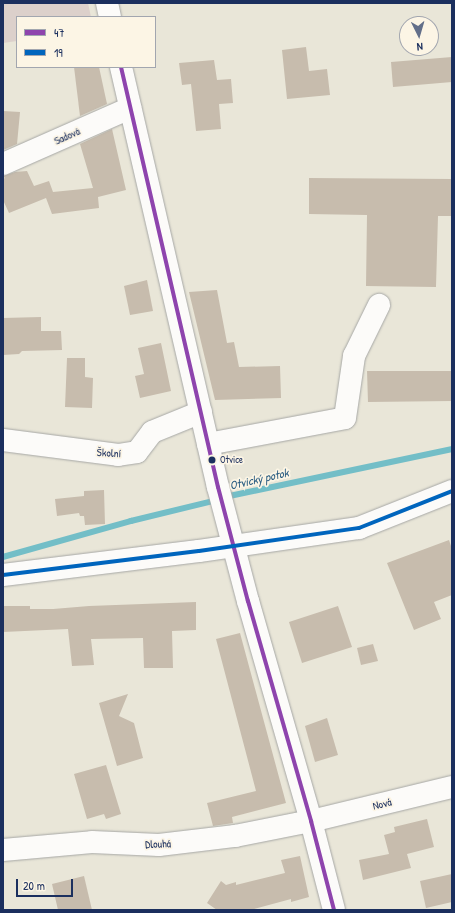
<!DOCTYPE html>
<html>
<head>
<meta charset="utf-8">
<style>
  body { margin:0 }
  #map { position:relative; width:455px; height:913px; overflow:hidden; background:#e9e6d8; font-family:"Patrick Hand",sans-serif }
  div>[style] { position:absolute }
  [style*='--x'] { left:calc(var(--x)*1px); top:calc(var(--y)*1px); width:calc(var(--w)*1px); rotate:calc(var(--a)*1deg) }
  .industrial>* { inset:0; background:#dcd0cb }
  .stream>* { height:5.5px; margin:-2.75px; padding:0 2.75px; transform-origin:2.75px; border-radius:2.75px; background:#73bec7 }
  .building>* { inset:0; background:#c7bcad }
  .roads { filter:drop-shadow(0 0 1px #a6a7a5) drop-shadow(0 0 1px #a6a7a5) }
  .minor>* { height:22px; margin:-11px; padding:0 11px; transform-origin:11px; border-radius:11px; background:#fcfbf9 }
  .major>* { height:22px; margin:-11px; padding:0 11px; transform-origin:11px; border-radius:11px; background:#fcfbf9 }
  .bus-1>* { height:4px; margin:-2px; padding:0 2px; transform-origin:2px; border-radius:2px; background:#8e44ad }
  .bus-2>* { height:4px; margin:-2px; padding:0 2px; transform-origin:2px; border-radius:2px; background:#0065bd }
  .dots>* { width:11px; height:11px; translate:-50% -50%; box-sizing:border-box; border:2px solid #fcf5e5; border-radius:50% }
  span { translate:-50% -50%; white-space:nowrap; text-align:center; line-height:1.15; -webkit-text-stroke:3.5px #fcf5e5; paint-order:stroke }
  .bus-label { font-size:10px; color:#1b2f5e }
  .left { translate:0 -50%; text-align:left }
  .street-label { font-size:11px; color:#1b2f5e }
  .water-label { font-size:12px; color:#285b80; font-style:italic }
  .frame { position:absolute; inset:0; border:4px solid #1b2f5e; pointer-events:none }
  .legend { position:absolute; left:16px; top:16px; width:140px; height:52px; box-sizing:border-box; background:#fcf5e5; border:1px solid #a2a6af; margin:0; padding:5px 7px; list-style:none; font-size:12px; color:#1b2f5e }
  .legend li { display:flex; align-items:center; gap:8px; height:20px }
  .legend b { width:20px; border:1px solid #a2a6af }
  .north { position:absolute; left:399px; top:16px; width:40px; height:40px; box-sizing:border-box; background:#fcf5e5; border:1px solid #a2a6af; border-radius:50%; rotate:175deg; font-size:11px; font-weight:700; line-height:16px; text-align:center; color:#1b2f5e }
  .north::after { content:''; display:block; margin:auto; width:14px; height:18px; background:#636f89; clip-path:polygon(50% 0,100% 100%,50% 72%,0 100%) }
  .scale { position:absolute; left:16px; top:879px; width:57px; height:18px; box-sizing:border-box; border:2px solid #1b2f5e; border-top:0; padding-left:5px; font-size:12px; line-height:14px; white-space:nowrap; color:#1b2f5e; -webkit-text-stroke:3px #fcf5e5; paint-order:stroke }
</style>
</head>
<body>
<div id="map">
  <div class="industrial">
    <div style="clip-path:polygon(3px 3px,88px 3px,91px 17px,17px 17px,17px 41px,3px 43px)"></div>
  </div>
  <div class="stream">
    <div style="--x:225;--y:497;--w:232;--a:-11.9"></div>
    <div style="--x:3;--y:557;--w:133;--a:-15.7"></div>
    <div style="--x:131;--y:521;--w:89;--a:-13.7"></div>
  </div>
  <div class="building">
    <div style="clip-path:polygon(306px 47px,309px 71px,327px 69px,330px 95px,287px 99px,282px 50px)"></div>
    <div style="clip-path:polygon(452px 57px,452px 82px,393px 87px,391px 62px)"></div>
    <div style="clip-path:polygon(214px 60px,217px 80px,231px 79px,233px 103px,219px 104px,221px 129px,196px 131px,191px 84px,182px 85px,179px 63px)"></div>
    <div style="clip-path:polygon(74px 67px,99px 67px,107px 104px,80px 116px)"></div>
    <div style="clip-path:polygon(3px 111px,20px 112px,17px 144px,3px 150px)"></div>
    <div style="clip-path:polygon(112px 129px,126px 190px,98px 197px,99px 208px,52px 214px,46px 198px,9px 213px,3px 200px,3px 179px,5px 178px,3px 176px,15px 172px,27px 171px,34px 186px,49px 181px,53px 192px,93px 188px,80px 144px)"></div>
    <div style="clip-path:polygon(309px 178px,452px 179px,452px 216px,438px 216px,436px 287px,366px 286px,367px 215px,309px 214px)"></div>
    <div style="clip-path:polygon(147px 280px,153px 311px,130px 315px,124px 286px)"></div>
    <div style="clip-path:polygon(217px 290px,227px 343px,234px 342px,239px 367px,280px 366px,281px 398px,215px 400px,189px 292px)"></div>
    <div style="clip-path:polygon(41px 317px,41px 331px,61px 331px,62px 350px,22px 351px,19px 354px,3px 355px,3px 318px)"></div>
    <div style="clip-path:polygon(161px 343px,171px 391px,140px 398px,135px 376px,144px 374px,138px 348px)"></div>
    <div style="clip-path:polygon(67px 358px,85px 358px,85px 377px,93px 378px,92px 408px,65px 407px)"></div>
    <div style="clip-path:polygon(367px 371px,452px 371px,452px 401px,368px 402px)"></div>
    <div style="clip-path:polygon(104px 490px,105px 524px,85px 525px,84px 516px,80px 516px,79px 513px,57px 516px,55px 499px,84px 496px,84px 491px)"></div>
    <div style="clip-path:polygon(449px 540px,452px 549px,452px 595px,434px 602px,441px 619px,414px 630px,387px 563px)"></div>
    <div style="clip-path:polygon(196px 602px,196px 630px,172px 631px,173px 668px,144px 668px,143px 638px,91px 639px,94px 665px,72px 666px,68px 629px,3px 632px,3px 606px,30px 606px,30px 609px,53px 609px,89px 606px)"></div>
    <div style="clip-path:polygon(338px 606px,352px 647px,302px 663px,289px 622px)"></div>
    <div style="clip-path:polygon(240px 633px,286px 803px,232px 817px,233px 823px,213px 826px,207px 803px,256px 791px,216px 639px)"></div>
    <div style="clip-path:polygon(373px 644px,378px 661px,361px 665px,357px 648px)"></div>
    <div style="clip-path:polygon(128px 694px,119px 716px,134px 723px,143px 758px,117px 766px,99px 703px)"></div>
    <div style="clip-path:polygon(327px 718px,338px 755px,315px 762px,305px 726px)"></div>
    <div style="clip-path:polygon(106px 765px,121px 814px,106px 819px,104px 814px,87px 819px,74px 774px)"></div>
    <div style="clip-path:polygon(427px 819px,434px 847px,407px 854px,411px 868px,363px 880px,359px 860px,389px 854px,384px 835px,395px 832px,394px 827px)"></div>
    <div style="clip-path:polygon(300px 856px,309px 897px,291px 902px,291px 899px,250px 910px,217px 910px,207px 903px,221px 881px,226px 885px,236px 882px,236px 885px,285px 873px,281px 860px)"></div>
    <div style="clip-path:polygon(452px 874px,452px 902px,426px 908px,420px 881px)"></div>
    <div style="clip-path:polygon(84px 876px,92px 910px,58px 910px,52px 884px)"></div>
  </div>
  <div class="roads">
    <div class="minor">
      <div style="--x:3;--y:164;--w:139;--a:-23.8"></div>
      <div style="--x:3;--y:440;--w:116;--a:7.4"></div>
      <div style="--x:118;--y:455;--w:19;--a:-9"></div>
      <div style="--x:137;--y:452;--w:25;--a:-53"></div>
      <div style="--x:152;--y:432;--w:53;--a:-22.2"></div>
      <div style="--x:208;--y:444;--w:139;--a:-10.7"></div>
      <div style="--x:345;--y:418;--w:63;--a:-81.7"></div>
      <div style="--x:354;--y:356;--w:57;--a:-63.9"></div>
      <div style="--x:3;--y:575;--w:197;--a:-7"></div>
      <div style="--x:199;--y:551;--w:162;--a:-8.2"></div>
      <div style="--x:359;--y:528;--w:100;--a:-21.7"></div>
      <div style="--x:3;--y:850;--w:89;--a:-5.1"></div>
      <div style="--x:92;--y:842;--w:67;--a:2.6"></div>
      <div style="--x:159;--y:845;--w:77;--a:-6.8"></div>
      <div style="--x:235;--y:836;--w:77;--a:-11.2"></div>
      <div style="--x:311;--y:821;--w:145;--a:-13.6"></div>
    </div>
    <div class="major">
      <div style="--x:107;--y:3;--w:14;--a:78"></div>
      <div style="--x:121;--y:67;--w:431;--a:77"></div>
      <div style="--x:218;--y:487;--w:118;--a:75.3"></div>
      <div style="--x:248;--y:601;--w:229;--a:74"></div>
      <div style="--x:311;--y:821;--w:92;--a:75.5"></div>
    </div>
  </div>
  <div class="bus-1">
    <div style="--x:121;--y:67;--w:431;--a:77"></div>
    <div style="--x:218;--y:487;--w:118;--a:75.3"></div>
    <div style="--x:248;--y:601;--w:229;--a:74"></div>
    <div style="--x:311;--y:821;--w:92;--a:75.5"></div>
  </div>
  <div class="bus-2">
    <div style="--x:3;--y:575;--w:197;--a:-7"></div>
    <div style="--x:199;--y:551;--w:162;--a:-8.2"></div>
    <div style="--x:359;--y:528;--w:100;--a:-21.7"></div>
  </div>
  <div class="dots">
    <div style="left:212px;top:460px;background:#1b2f5e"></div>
  </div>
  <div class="bus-label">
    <span class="left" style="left:220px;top:460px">Otvice</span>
  </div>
  <div class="street-label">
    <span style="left:67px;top:136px;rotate:-24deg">Sadová</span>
    <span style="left:109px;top:453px;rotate:3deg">Školní</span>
    <span style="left:382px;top:804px;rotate:-14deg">Nová</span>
    <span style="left:158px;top:844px;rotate:-2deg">Dlouhá</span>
  </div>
  <div class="water-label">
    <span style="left:259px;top:479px;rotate:-13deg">Otvický potok</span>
  </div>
  <div class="frame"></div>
  <ul class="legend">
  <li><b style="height:5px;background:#8e44ad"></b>47</li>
  <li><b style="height:5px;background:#0065bd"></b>19</li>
  </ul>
  <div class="north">N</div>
  <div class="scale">20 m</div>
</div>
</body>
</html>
